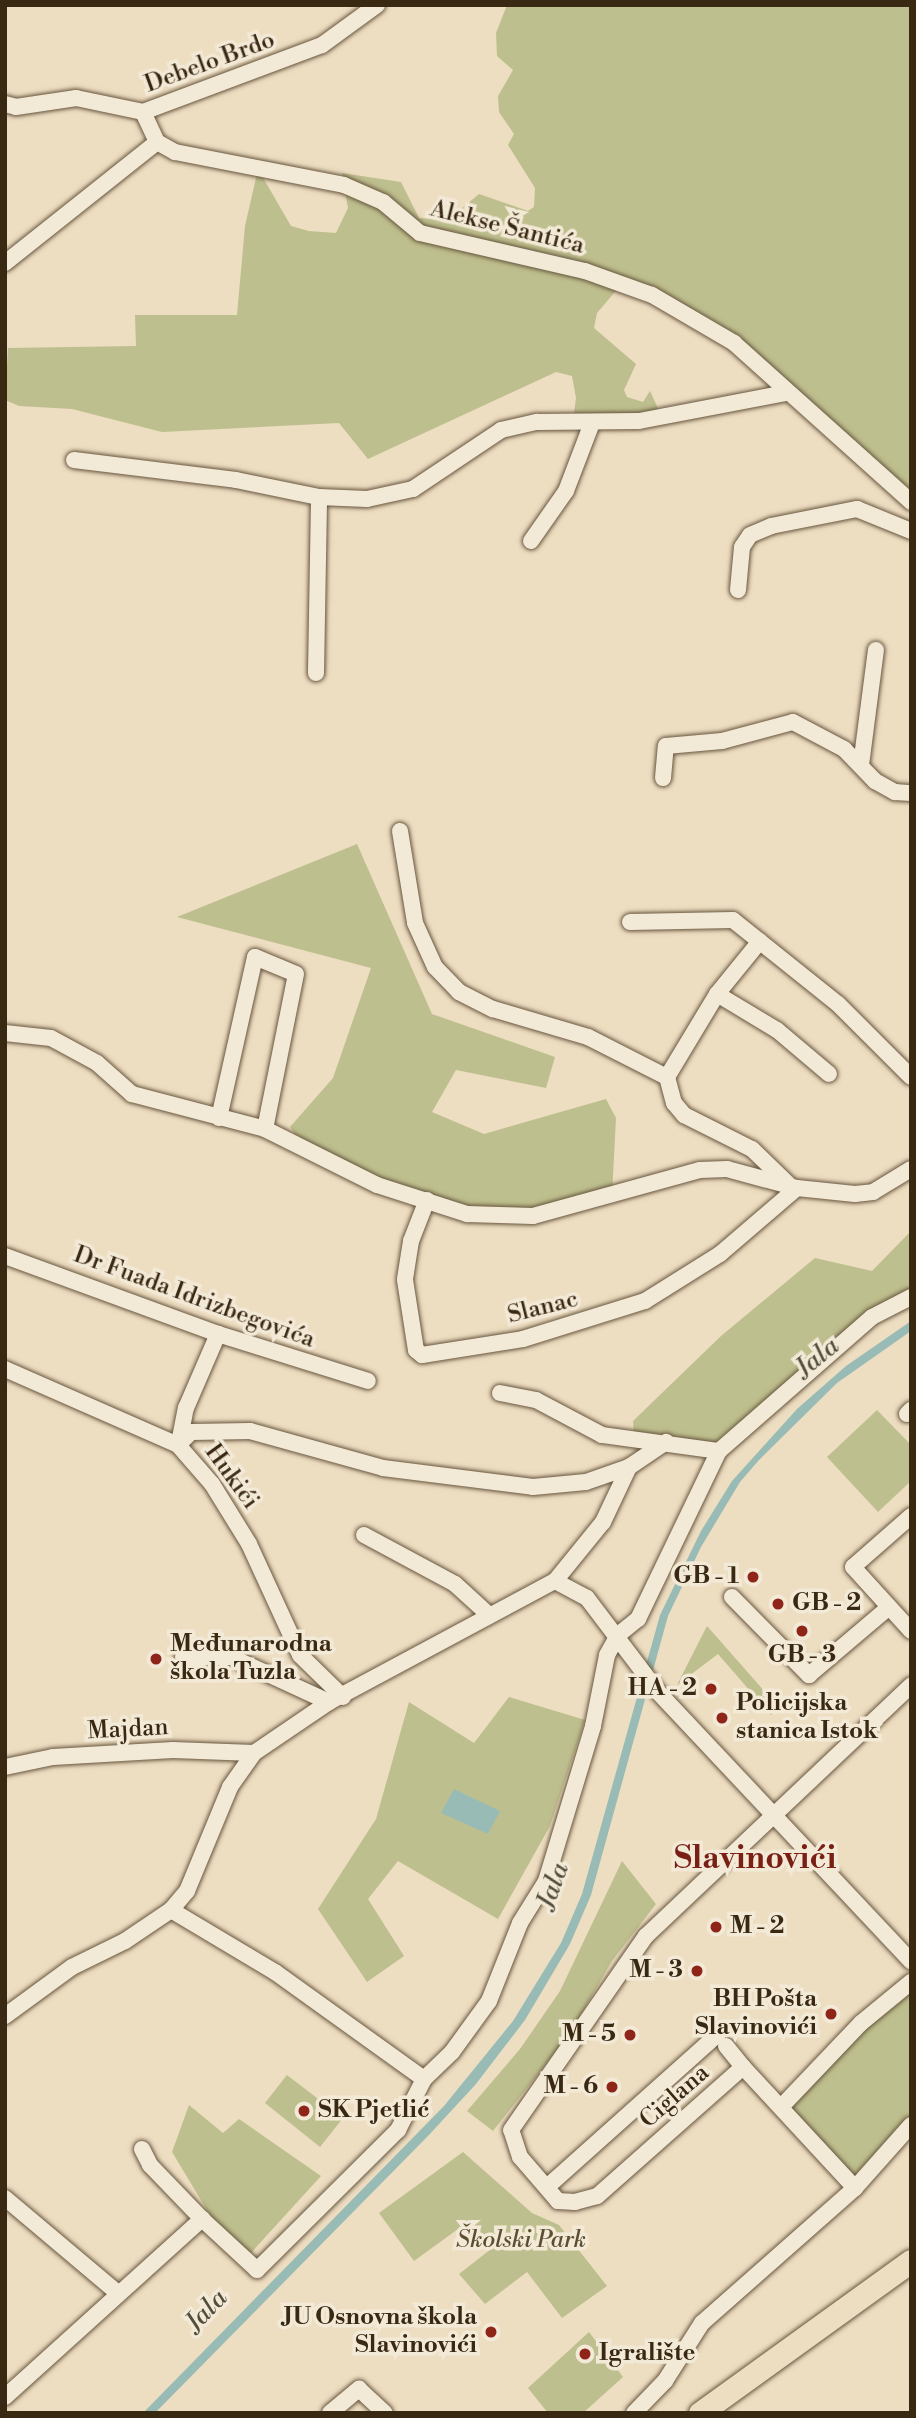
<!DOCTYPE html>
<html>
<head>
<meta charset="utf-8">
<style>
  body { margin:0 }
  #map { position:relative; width:916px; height:2418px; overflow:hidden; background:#edddc1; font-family:"Libre Bodoni",serif }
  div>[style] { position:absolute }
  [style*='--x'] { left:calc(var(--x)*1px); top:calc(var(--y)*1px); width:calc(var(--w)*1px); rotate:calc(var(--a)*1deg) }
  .green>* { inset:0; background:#bebf8e }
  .water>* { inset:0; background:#99bbb5 }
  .roads { filter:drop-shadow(0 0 2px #67563e) drop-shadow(0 0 2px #67563e) }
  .street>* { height:16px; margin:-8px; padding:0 8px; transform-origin:8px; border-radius:8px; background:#f3e9d7 }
  .primary>* { height:23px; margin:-11.5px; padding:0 11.5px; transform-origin:11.5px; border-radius:11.5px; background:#edddc1 }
  .dots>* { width:19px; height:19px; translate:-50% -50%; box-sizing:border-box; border:4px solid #f3e9d7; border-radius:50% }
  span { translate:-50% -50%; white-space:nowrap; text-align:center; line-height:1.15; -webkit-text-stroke:7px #f3e9d7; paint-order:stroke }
  .street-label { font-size:24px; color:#3a2912 }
  .poi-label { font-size:24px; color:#3a2912; font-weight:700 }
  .right { translate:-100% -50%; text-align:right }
  .left { translate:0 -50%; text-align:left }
  .park-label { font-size:24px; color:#5b4e31; font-style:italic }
  .water-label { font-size:26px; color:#524e3b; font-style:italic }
  .district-label { font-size:32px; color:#7a1f14; font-weight:700 }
  .frame { position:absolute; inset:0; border:7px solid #3a2912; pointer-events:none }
</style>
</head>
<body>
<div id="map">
  <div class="green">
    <div style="clip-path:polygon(507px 5px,911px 5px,911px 502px,752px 358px,620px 286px,597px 313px,594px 328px,636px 364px,624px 390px,627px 397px,643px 402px,650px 391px,662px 417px,563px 422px,574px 413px,576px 398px,572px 376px,556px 372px,368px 459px,339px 423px,162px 432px,72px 409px,19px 406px,5px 400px,8px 348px,136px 346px,135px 315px,237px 315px,245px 226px,258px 169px,291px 226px,309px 231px,336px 233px,348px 208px,342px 173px,401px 182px,419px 218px,448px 220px,479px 194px,528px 211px,534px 207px,535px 188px,508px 145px,514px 134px,499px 112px,498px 96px,513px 70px,497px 56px,496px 33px)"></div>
    <div style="clip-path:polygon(357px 844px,432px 1014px,555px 1057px,546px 1088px,456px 1070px,432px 1112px,484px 1134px,606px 1099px,616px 1118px,612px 1195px,512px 1218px,377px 1185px,298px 1138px,290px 1127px,333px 1078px,371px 968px,177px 917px)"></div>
    <div style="clip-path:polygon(911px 1231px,911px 1300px,862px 1321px,707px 1449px,634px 1437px,633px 1421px,721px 1336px,815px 1258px,872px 1271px)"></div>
    <div style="clip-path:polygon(877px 1410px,911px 1445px,911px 1481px,878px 1512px,827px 1457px)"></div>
    <div style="clip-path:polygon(707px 1626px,780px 1709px,771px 1715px,718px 1654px,677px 1685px)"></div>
    <div style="clip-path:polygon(509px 1697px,585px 1720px,550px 1826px,498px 1919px,398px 1861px,368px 1899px,404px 1956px,367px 1982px,318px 1909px,376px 1819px,409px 1702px,474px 1743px)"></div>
    <div style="clip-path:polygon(622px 1861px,656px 1904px,612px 1961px,569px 2035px,493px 2131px,467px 2111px,520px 2049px,560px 1991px)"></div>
    <div style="clip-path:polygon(911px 1982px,911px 2125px,855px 2188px,781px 2107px)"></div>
    <div style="clip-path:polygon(287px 2075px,343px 2118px,320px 2147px,265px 2103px)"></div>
    <div style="clip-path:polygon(189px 2105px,223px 2133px,239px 2119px,321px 2176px,240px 2265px,172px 2152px)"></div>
    <div style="clip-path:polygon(463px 2152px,532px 2213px,559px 2225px,607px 2286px,562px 2318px,527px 2272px,485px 2304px,459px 2274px,491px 2249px,469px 2221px,414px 2261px,379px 2213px)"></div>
    <div style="clip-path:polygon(589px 2332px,623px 2377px,583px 2413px,548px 2413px,528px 2388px)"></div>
  </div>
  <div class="water">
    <div style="clip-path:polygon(911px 1321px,911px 1331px,837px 1383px,759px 1460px,740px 1482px,701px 1547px,668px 1616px,591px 1895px,570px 1944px,525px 2020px,476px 2084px,428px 2136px,155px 2413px,143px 2413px,444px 2106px,513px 2021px,561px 1943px,582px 1894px,660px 1615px,701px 1531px,732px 1481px,797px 1409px,846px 1366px)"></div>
    <div style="clip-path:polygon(454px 1789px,500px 1811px,488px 1834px,441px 1813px)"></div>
  </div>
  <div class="roads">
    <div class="street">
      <div style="--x:5;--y:104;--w:11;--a:15"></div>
      <div style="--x:16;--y:107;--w:61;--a:-8.5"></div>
      <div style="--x:76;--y:98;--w:68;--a:11.8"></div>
      <div style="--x:143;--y:112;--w:191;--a:-20.5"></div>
      <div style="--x:322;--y:45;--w:68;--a:-36"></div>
      <div style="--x:143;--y:112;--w:33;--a:65"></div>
      <div style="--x:157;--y:142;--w:21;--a:29"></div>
      <div style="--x:175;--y:152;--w:172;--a:11"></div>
      <div style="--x:344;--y:185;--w:43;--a:23.6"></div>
      <div style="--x:383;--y:202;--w:48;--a:40"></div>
      <div style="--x:420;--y:233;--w:169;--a:13"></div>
      <div style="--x:585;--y:271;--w:71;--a:19.7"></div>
      <div style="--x:652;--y:295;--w:95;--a:30.3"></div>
      <div style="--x:734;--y:343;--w:238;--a:41.9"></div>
      <div style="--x:5;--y:263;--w:194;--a:-38.5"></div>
      <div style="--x:74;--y:460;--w:163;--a:7"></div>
      <div style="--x:236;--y:480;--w:85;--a:11.6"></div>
      <div style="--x:319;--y:497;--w:48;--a:2.4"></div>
      <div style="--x:367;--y:499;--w:47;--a:-12.3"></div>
      <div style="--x:413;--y:489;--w:106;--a:-33.8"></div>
      <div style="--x:501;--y:430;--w:37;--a:-13"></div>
      <div style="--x:537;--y:422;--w:102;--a:-0.6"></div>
      <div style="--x:639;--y:421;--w:150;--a:-10.8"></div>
      <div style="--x:531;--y:541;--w:61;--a:-55"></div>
      <div style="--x:566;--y:491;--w:73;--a:-69.1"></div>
      <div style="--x:738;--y:590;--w:43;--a:-84.7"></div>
      <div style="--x:742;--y:547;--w:14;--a:-56"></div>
      <div style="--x:750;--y:535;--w:23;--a:-23"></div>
      <div style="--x:771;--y:526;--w:88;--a:-11.2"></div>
      <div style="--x:857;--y:509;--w:58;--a:22.2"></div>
      <div style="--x:316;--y:673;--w:176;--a:-89"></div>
      <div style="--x:861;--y:765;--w:116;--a:-82.6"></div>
      <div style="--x:663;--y:778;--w:32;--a:-85"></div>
      <div style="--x:666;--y:746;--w:56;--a:-5.1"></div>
      <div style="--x:722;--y:741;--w:73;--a:-15"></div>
      <div style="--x:793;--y:722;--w:58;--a:27.9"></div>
      <div style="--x:844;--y:749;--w:45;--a:45.9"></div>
      <div style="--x:875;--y:781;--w:23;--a:29"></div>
      <div style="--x:895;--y:792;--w:16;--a:4"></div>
      <div style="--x:400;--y:831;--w:93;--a:80.7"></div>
      <div style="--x:415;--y:923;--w:48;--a:65.6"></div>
      <div style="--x:435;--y:967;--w:35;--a:46"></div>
      <div style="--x:459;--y:992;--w:38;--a:27"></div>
      <div style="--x:493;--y:1009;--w:99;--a:16.4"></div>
      <div style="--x:588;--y:1037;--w:89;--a:26.9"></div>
      <div style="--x:667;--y:1077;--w:27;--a:75"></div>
      <div style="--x:674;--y:1103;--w:16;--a:50"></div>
      <div style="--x:684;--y:1115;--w:76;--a:26.6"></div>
      <div style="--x:752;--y:1149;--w:50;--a:44.2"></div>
      <div style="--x:630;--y:922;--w:103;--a:-1.1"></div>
      <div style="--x:733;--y:920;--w:134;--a:38.7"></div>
      <div style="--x:838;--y:1004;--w:103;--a:45"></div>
      <div style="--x:717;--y:994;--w:70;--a:31"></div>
      <div style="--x:777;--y:1030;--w:68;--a:40.2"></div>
      <div style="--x:5;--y:1033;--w:46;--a:6.2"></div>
      <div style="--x:51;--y:1038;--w:52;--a:28.5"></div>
      <div style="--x:97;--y:1063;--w:47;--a:41.5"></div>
      <div style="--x:132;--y:1094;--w:138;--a:14.7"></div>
      <div style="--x:265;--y:1129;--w:125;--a:26.6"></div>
      <div style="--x:377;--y:1185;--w:95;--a:17.9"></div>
      <div style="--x:467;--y:1214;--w:66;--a:1.7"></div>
      <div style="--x:533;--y:1216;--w:173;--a:-15.4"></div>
      <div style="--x:700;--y:1170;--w:27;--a:-2"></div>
      <div style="--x:727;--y:1169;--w:73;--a:15.2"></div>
      <div style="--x:797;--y:1188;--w:58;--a:5.9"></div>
      <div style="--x:855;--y:1194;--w:18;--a:-6"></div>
      <div style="--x:873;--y:1192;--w:44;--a:-31.2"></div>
      <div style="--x:667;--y:1077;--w:97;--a:-58.9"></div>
      <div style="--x:717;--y:994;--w:68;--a:-50.9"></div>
      <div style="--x:219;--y:1118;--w:165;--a:-77.4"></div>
      <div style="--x:255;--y:957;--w:44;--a:22.5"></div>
      <div style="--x:296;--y:974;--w:158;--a:101.3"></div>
      <div style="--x:427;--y:1200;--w:44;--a:111.3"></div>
      <div style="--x:411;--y:1241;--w:39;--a:99"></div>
      <div style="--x:405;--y:1280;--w:71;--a:81.1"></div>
      <div style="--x:416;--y:1350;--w:8;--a:40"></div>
      <div style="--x:422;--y:1355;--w:102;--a:-9"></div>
      <div style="--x:523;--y:1339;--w:128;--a:-17.3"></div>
      <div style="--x:645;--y:1301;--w:89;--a:-32.1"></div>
      <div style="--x:720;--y:1254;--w:101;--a:-40.6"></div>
      <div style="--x:5;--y:1256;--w:227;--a:20.1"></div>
      <div style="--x:218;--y:1334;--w:157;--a:17.4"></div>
      <div style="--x:5;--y:1369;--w:189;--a:23.7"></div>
      <div style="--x:178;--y:1445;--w:52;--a:48.9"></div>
      <div style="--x:212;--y:1484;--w:70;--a:58.3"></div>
      <div style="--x:249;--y:1544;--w:122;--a:65.3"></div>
      <div style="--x:300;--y:1655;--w:60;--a:44.3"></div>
      <div style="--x:500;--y:1393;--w:37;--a:11"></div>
      <div style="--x:536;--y:1400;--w:75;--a:27.9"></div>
      <div style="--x:602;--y:1435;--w:118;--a:7.8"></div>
      <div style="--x:907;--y:1414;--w:6;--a:-45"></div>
      <div style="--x:179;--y:1443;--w:36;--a:-79"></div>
      <div style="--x:186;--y:1408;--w:81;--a:-66.6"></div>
      <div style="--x:178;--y:1445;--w:18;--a:-45"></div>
      <div style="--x:191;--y:1432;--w:59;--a:-1"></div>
      <div style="--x:250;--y:1431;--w:138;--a:15.5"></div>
      <div style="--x:383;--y:1468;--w:151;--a:7.2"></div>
      <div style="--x:533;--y:1487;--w:53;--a:-5.4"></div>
      <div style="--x:586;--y:1482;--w:46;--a:-19.2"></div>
      <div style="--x:629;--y:1467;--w:45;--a:-34"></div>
      <div style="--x:911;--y:1516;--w:77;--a:138.7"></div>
      <div style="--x:853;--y:1567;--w:86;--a:47.8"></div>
      <div style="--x:364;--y:1535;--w:103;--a:28.3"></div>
      <div style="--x:455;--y:1584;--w:47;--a:42.4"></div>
      <div style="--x:555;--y:1581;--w:76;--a:-50.9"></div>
      <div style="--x:603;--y:1522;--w:61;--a:-64.7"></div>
      <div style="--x:732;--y:1597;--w:110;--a:45.4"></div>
      <div style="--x:809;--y:1675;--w:104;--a:-40.3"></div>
      <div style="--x:183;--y:1657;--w:48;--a:0"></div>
      <div style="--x:231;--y:1657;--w:108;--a:24.7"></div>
      <div style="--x:5;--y:1767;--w:49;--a:-11.8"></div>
      <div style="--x:53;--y:1757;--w:120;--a:-3.3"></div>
      <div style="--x:173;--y:1750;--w:81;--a:2.1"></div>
      <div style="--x:171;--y:1910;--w:121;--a:30.8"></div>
      <div style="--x:275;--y:1972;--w:183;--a:35.7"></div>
      <div style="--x:5;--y:2016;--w:83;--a:-36.2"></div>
      <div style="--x:72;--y:1967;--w:59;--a:-26.1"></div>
      <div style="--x:125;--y:1941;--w:55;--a:-34"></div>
      <div style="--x:171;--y:1910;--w:25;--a:-50"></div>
      <div style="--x:187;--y:1891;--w:113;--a:-67.5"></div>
      <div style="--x:230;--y:1787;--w:42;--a:-54.8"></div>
      <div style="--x:254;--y:1753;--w:91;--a:-34.2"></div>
      <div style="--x:329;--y:1702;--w:256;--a:-28.2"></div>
      <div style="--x:555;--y:1581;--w:36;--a:28"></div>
      <div style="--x:587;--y:1598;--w:119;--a:52.8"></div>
      <div style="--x:659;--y:1693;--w:368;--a:46.8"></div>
      <div style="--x:726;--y:2046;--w:27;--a:51"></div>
      <div style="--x:424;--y:2079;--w:39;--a:-44"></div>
      <div style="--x:452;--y:2052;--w:63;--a:-54"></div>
      <div style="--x:489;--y:2001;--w:84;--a:-68.3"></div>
      <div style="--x:520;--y:1923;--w:49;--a:-58.2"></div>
      <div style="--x:546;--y:1881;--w:162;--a:-73.1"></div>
      <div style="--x:593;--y:1726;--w:72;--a:-78.8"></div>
      <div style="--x:607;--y:1655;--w:23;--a:-61"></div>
      <div style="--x:618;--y:1635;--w:26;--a:-39"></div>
      <div style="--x:638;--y:1619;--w:187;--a:-64.3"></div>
      <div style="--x:719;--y:1451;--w:203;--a:-41.2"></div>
      <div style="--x:872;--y:1317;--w:44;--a:-27.1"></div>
      <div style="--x:781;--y:2107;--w:116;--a:-46.4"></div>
      <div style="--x:861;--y:2023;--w:65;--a:-39.4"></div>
      <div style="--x:142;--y:2149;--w:18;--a:63"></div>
      <div style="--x:150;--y:2165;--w:75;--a:46.1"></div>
      <div style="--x:547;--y:2187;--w:229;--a:-41.8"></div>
      <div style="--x:855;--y:2188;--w:165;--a:-132.8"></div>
      <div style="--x:743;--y:2067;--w:195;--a:138.5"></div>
      <div style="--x:597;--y:2196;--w:23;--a:165"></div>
      <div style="--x:575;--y:2202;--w:17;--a:-177"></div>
      <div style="--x:558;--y:2201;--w:58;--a:-130.8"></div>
      <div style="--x:520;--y:2157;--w:28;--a:-108"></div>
      <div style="--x:511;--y:2130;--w:236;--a:-55.2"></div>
      <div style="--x:646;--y:1936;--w:365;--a:-43.4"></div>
      <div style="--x:5;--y:2198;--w:148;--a:40.1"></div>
      <div style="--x:5;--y:2397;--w:266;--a:-42.1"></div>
      <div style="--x:202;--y:2219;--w:75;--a:42.8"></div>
      <div style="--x:257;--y:2270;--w:199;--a:-44.8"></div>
      <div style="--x:398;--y:2130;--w:57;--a:-63"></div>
      <div style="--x:330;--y:2413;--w:38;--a:-40"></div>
      <div style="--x:359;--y:2389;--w:35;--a:43"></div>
      <div style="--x:634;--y:2413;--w:45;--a:-45.9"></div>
      <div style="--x:665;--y:2381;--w:69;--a:-57.5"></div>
      <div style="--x:702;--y:2323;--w:204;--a:-41.4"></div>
      <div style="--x:855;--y:2188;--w:84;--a:-48.4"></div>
    </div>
    <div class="primary">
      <div style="--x:700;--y:2413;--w:260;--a:-35.8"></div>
    </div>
  </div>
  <div class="dots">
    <div style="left:753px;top:1577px;background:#8f2418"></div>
    <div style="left:778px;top:1604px;background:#8f2418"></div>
    <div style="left:802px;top:1631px;background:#8f2418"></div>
    <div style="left:156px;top:1659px;background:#8f2418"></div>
    <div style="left:711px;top:1689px;background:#8f2418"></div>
    <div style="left:722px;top:1718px;background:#8f2418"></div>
    <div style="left:716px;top:1927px;background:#8f2418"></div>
    <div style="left:697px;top:1971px;background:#8f2418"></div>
    <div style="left:831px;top:2014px;background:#8f2418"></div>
    <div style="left:630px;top:2035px;background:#8f2418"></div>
    <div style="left:612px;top:2087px;background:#8f2418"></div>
    <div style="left:304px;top:2111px;background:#8f2418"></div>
    <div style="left:491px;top:2332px;background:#8f2418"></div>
    <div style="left:585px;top:2354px;background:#8f2418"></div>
  </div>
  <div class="street-label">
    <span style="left:210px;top:63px;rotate:-20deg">Debelo Brdo</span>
    <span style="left:507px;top:228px;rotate:14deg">Alekse Šantića</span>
    <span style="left:194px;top:1298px;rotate:20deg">Dr Fuada Idrizbegovića</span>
    <span style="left:543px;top:1308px;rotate:-14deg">Slanac</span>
    <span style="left:231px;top:1477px;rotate:54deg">Hukići</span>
    <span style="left:128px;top:1730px;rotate:-3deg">Majdan</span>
    <span style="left:675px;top:2097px;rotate:-41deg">Ciglana</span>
  </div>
  <div class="poi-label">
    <span class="right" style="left:739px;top:1577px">GB - 1</span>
    <span class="left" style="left:792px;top:1604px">GB - 2</span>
    <span class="left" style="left:170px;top:1659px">Međunarodna<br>škola Tuzla</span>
    <span style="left:802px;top:1656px">GB - 3</span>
    <span class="right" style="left:697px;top:1689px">HA - 2</span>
    <span class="left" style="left:736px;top:1718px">Policijska<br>stanica Istok</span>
    <span class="left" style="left:730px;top:1927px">M - 2</span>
    <span class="right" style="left:683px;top:1971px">M - 3</span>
    <span class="right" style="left:817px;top:2014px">BH Pošta<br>Slavinovići</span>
    <span class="right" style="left:616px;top:2035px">M - 5</span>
    <span class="right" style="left:598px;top:2087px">M - 6</span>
    <span class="left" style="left:318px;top:2111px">SK Pjetlić</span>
    <span class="right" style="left:477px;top:2332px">JU Osnovna škola<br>Slavinovići</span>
    <span class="left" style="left:599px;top:2354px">Igralište</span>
  </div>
  <div class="park-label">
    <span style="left:521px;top:2241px">Školski Park</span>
  </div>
  <div class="water-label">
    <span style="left:818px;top:1358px;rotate:-39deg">Jala</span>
    <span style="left:554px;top:1886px;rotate:-70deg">Jala</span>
    <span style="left:207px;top:2311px;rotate:-46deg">Jala</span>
  </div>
  <div class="district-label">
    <span style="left:755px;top:1858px">Slavinovići</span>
  </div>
  <div class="frame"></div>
</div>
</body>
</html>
